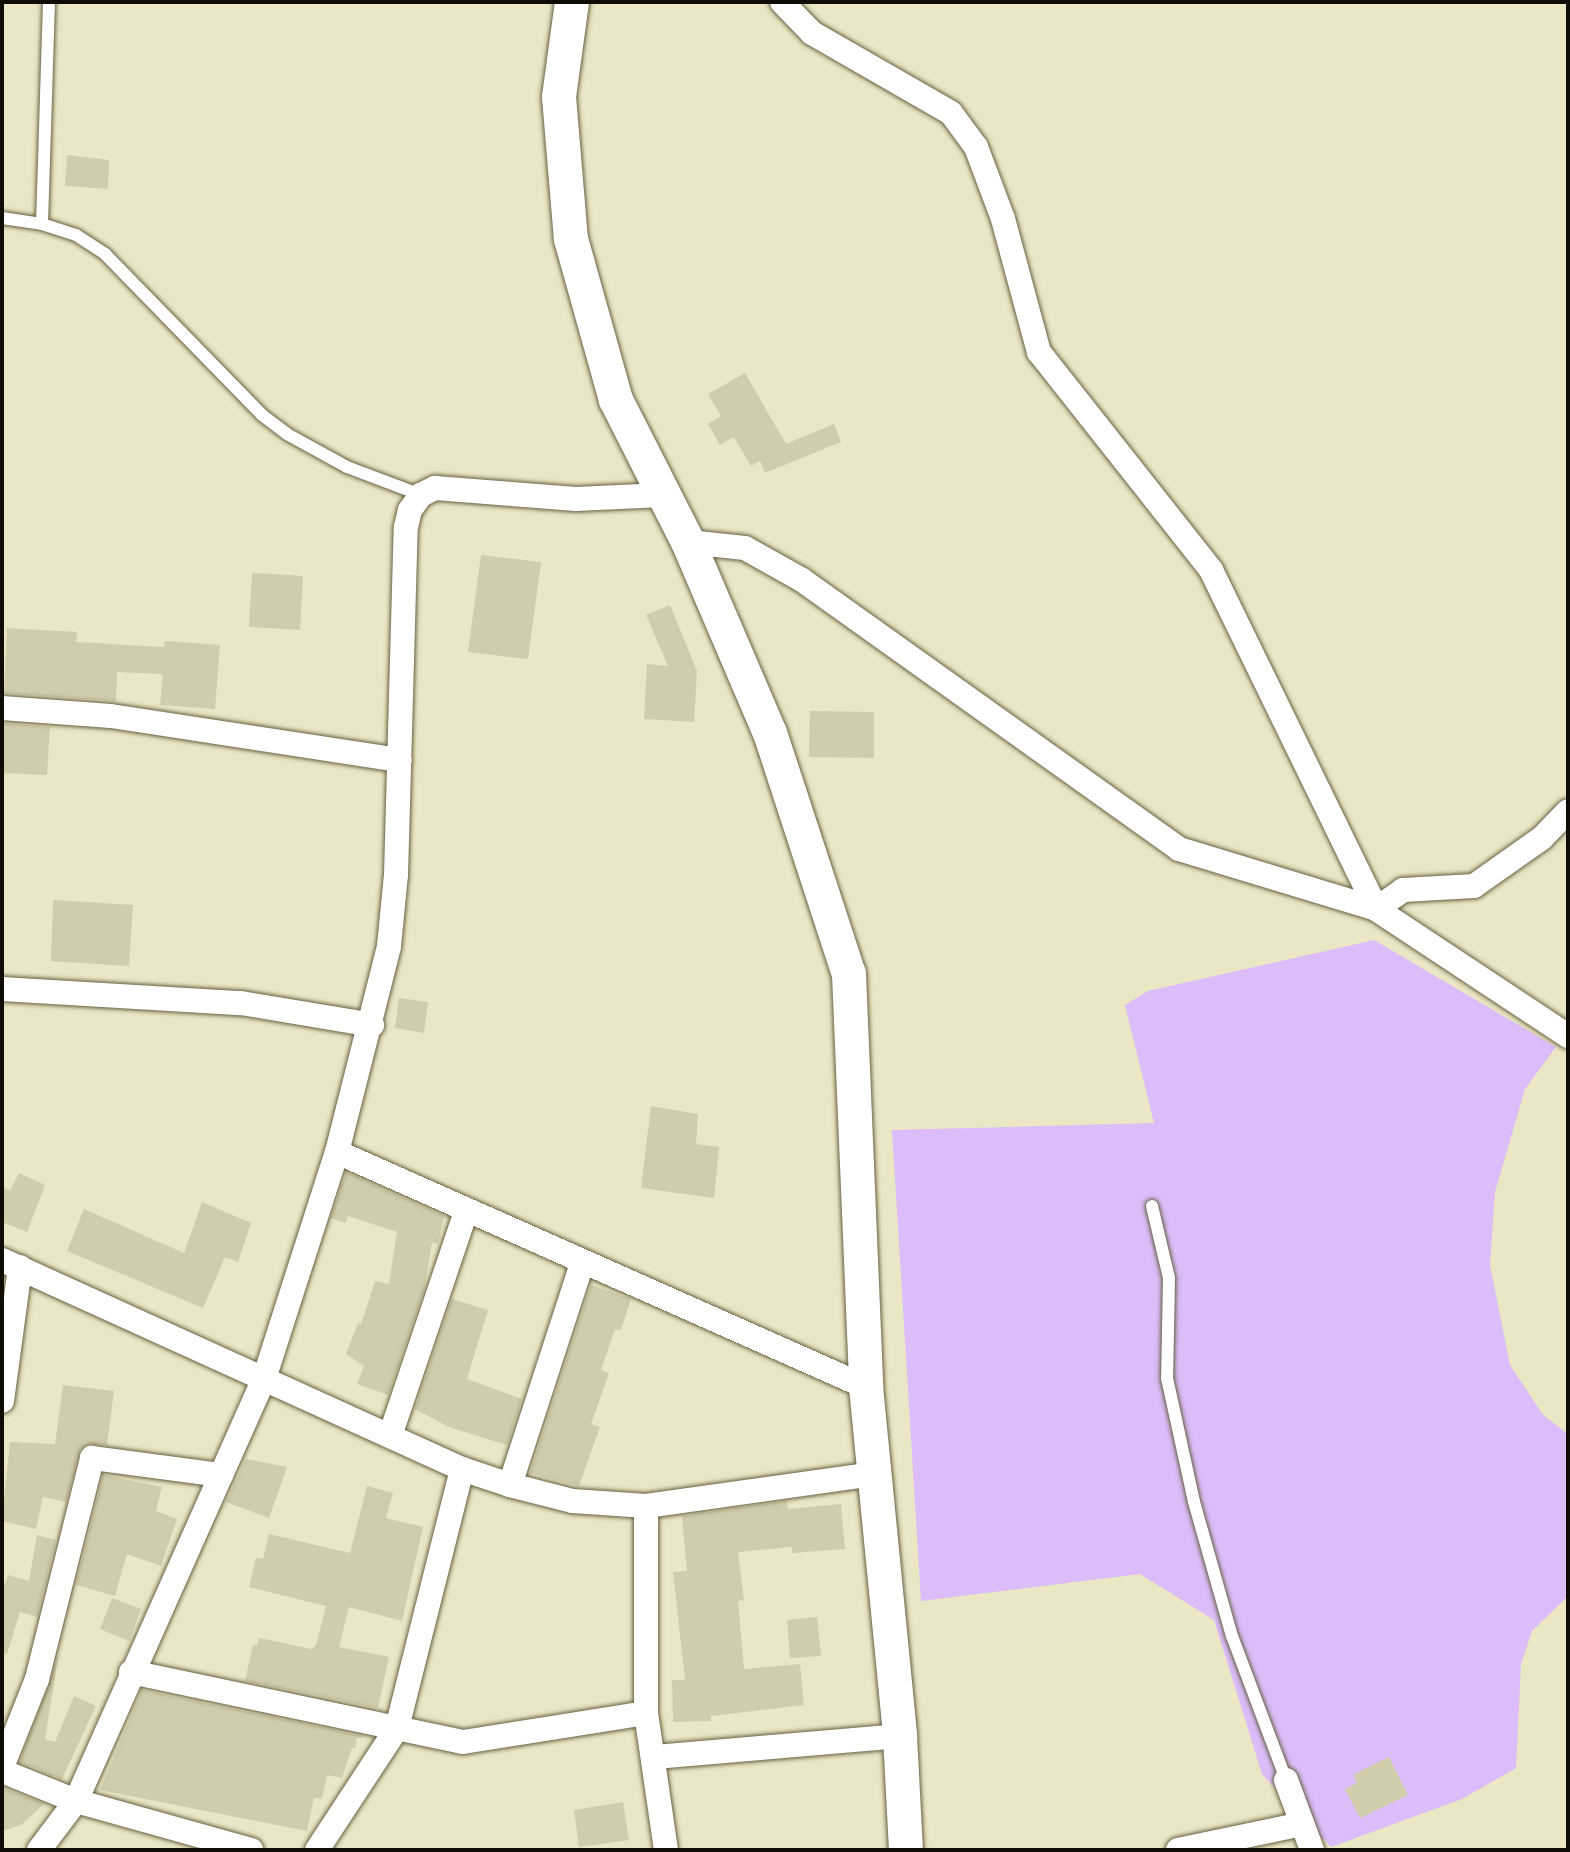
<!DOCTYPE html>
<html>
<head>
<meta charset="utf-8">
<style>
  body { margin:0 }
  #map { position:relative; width:1570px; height:1852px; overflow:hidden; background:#ebe6c3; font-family:Literata,serif }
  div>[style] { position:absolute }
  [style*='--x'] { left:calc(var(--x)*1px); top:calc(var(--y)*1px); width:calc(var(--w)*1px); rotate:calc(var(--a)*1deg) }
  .green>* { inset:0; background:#dbbdfa }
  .building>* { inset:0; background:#d1ccaa }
  .roads { filter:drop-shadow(0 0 2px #676143) drop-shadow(0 0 2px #676143) }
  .lane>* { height:12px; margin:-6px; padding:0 6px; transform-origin:6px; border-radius:6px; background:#fff }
  .street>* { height:24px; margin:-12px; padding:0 12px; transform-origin:12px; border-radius:12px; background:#fff }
  .secondary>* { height:34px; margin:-17px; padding:0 17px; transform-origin:17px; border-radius:17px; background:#fff }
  span { translate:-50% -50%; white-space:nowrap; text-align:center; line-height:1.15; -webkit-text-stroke:6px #f9f3d0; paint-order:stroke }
  .frame { position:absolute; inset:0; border:4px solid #0e0c03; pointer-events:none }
</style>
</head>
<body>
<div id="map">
  <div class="green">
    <div style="clip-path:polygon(1374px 940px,1556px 1047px,1525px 1089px,1495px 1192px,1490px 1265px,1510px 1365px,1543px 1415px,1568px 1434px,1568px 1596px,1532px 1631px,1521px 1664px,1516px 1768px,1462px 1799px,1331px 1847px,1262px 1774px,1214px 1620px,1140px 1574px,921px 1601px,892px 1130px,1154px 1123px,1125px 1005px,1148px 991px)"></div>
  </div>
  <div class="building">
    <div style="clip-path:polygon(67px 155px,109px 160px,108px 189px,65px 186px)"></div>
    <div style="clip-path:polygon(745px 373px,786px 444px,834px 424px,841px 442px,765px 473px,760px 461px,751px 466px,734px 437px,720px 445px,708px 424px,721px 416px,708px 394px)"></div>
    <div style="clip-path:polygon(481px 555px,541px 562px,528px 659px,468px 652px)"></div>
    <div style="clip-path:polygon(252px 573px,303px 576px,300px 630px,249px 627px)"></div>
    <div style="clip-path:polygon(670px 605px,697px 671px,694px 722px,644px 719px,647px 664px,668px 666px,646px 615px)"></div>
    <div style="clip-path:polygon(7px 628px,77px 632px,76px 642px,164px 647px,165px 641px,220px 645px,215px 709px,160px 705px,163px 674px,117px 672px,116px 701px,4px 693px)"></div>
    <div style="clip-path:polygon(810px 711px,874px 712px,874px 758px,809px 757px)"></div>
    <div style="clip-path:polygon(2px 723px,50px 727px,47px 775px,2px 773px)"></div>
    <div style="clip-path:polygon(53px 900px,133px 905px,129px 966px,51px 961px)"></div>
    <div style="clip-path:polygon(399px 998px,428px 1002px,424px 1033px,395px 1028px)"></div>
    <div style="clip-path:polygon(651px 1106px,698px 1114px,696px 1144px,719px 1147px,714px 1198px,641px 1188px)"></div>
    <div style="clip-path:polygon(346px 1172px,444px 1216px,438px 1244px,432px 1243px,424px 1290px,388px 1395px,357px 1384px,364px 1366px,346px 1354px,358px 1323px,361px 1324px,375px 1281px,389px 1284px,397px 1232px,348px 1216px,345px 1223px,331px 1218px)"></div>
    <div style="clip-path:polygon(19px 1173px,45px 1185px,27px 1232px,2px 1222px,2px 1186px,10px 1191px)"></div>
    <div style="clip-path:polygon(202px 1202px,251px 1223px,238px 1262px,225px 1257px,203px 1308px,67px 1251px,84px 1209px,184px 1253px)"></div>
    <div style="clip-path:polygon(591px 1285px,631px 1299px,621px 1330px,615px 1329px,601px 1370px,609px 1373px,591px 1424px,600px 1427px,579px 1486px,530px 1473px)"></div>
    <div style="clip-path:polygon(452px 1299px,488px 1310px,467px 1379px,522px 1399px,507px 1445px,449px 1427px,415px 1409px)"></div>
    <div style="clip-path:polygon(63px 1385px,114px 1391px,107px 1445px,88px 1444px,80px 1449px,66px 1502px,43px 1497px,36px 1529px,2px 1521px,10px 1442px,55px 1444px)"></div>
    <div style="clip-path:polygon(246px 1459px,287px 1467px,269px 1518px,226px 1502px)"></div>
    <div style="clip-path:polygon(103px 1475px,162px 1487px,156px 1511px,177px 1519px,161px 1566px,127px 1554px,115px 1596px,76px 1585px)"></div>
    <div style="clip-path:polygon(367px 1486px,393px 1493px,386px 1518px,423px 1527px,402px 1621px,349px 1607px,339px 1647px,389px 1657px,378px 1708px,245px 1681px,253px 1645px,257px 1645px,259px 1638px,312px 1649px,316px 1645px,326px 1606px,249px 1587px,256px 1558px,263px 1559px,269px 1534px,350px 1553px)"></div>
    <div style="clip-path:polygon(787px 1501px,788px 1509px,841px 1504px,845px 1549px,792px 1553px,792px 1547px,738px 1552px,744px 1600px,738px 1601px,744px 1669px,800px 1664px,804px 1705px,711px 1716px,711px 1721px,673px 1722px,672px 1680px,685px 1680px,673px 1572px,687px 1571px,682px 1516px)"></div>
    <div style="clip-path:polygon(37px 1535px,56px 1540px,37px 1617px,20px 1612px,7px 1654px,2px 1653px,2px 1592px,8px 1575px,29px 1581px)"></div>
    <div style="clip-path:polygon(112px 1598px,141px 1609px,129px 1641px,100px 1629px)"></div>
    <div style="clip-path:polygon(817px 1617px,821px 1656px,790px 1658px,787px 1620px)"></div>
    <div style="clip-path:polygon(58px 1658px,45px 1739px,55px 1742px,74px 1696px,96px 1706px,62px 1779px,20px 1762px)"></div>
    <div style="clip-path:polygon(142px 1690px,363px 1736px,362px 1738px,357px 1737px,355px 1748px,352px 1748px,342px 1778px,327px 1775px,322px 1799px,314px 1798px,307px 1831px,100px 1790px)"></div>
    <div style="clip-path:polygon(1389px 1757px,1408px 1795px,1360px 1818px,1345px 1789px,1357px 1783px,1353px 1775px)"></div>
    <div style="clip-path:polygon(2px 1787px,44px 1804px,21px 1825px,2px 1831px)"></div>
    <div style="clip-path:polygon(623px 1802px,629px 1840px,579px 1847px,574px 1810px)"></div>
  </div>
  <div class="roads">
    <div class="lane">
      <div style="--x:2;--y:218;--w:40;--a:8.5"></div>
      <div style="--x:42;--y:224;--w:36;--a:18"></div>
      <div style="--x:76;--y:235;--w:35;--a:33"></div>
      <div style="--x:105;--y:254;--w:225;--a:45.7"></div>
      <div style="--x:262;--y:415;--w:31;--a:37"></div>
      <div style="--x:287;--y:434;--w:68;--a:28.8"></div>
      <div style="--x:347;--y:467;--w:79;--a:20.7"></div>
      <div style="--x:42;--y:224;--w:222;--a:-88.2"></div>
      <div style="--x:1152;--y:1206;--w:74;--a:76.7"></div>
      <div style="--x:1169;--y:1278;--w:100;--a:91.1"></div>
      <div style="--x:1167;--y:1378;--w:127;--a:77.7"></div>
      <div style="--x:1194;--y:1502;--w:139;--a:74.2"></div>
      <div style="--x:1232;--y:1636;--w:154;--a:69.4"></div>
    </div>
    <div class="street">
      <div style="--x:782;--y:2;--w:43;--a:45.9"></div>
      <div style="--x:812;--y:33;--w:160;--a:29.9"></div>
      <div style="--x:951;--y:113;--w:42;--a:53.7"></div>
      <div style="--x:976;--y:147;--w:77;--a:69.4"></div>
      <div style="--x:1003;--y:219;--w:138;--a:74.9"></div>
      <div style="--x:1039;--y:352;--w:278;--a:51.7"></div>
      <div style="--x:1211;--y:570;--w:377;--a:64"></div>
      <div style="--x:1376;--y:909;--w:33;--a:-35"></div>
      <div style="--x:1403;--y:890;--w:71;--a:-3.2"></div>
      <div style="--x:1474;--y:886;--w:83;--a:-35.2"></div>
      <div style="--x:1542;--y:838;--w:37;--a:-46"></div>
      <div style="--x:688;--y:542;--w:57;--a:6"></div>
      <div style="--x:745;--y:548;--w:65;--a:29.3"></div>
      <div style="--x:802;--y:580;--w:463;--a:35.5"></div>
      <div style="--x:1179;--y:849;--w:206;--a:16.9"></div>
      <div style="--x:1376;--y:909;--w:230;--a:33.5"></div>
      <div style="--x:2;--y:708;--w:109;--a:4.2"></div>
      <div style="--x:111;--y:716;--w:292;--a:8.7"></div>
      <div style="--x:2;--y:989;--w:239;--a:3.4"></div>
      <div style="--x:241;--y:1003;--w:133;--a:9.5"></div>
      <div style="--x:337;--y:1152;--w:579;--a:23.95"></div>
      <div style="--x:2;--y:1260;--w:505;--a:24.43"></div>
      <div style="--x:462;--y:1469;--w:51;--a:18.4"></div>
      <div style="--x:510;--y:1485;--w:65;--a:14.3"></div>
      <div style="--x:573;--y:1501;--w:73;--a:3.9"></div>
      <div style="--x:646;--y:1506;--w:231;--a:-8"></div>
      <div style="--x:2;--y:1401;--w:135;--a:-82.3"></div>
      <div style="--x:390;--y:1436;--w:237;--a:-71.3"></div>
      <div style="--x:510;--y:1485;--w:232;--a:-72"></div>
      <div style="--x:646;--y:1506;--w:207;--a:90"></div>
      <div style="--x:646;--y:1713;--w:138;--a:81.7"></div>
      <div style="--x:131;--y:1672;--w:339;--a:11.9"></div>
      <div style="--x:463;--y:1742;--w:185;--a:-9"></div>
      <div style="--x:655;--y:1757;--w:246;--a:-4.9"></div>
      <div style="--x:2;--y:1767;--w:95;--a:-68.3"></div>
      <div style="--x:37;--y:1679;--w:228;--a:-76"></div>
      <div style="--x:92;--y:1458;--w:130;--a:7.5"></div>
      <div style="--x:2;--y:1771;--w:80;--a:22.1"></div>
      <div style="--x:76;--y:1801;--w:182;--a:15.6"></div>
      <div style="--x:1286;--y:1780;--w:75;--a:69.6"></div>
      <div style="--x:39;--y:1850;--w:61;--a:-52.9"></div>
      <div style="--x:76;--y:1801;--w:462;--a:-66"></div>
      <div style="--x:264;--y:1379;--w:238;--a:-72.2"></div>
      <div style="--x:337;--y:1152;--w:212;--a:-75.8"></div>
      <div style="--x:389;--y:946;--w:71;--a:-84.4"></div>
      <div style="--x:396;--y:875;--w:348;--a:-88.4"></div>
      <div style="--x:406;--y:527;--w:17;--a:-77"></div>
      <div style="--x:410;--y:510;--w:19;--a:-54"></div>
      <div style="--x:421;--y:495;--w:16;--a:-27"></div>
      <div style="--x:435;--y:488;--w:141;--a:4.5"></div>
      <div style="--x:576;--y:499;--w:87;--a:-2.6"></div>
      <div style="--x:317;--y:1850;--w:146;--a:-56.7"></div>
      <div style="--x:397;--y:1728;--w:267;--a:-75.9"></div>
      <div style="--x:1178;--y:1850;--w:127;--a:-11.8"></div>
    </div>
    <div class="secondary">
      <div style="--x:572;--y:2;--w:96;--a:97.8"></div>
      <div style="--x:559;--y:97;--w:143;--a:85.2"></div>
      <div style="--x:571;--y:239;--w:167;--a:74.4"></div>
      <div style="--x:616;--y:400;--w:159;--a:63.1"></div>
      <div style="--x:688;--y:542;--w:208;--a:66.8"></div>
      <div style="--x:770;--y:733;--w:254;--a:71.9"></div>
      <div style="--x:849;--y:974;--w:413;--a:87.6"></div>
      <div style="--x:866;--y:1387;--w:351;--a:84.4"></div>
      <div style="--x:900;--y:1736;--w:114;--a:87"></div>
    </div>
  </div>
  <div class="frame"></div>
</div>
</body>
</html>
